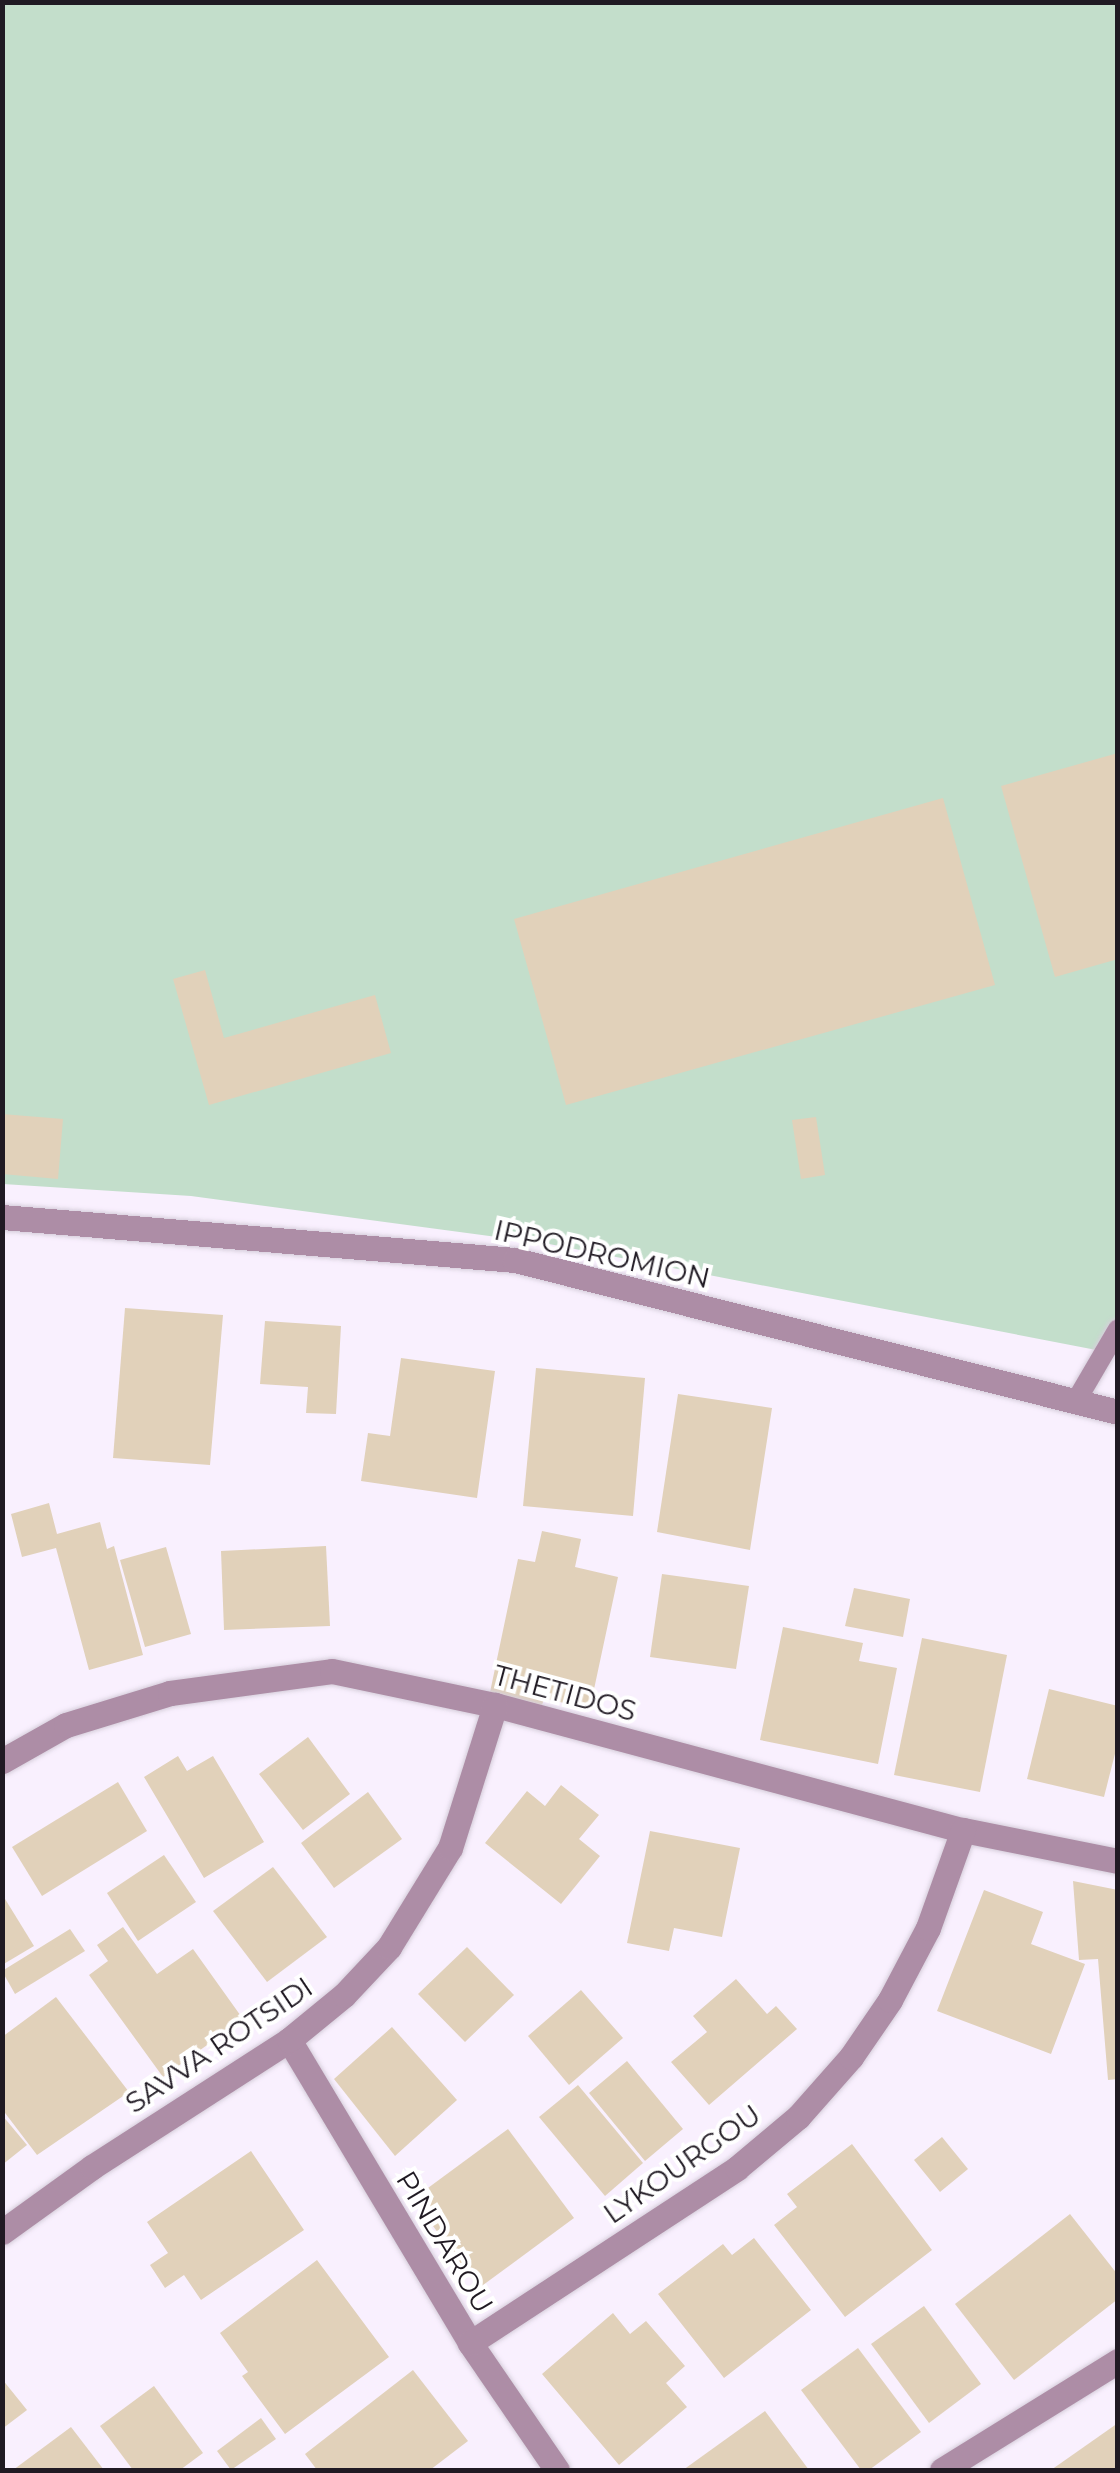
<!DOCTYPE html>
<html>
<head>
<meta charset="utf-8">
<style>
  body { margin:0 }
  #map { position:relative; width:1120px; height:2473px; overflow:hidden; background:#f9f0fe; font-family:Montserrat,sans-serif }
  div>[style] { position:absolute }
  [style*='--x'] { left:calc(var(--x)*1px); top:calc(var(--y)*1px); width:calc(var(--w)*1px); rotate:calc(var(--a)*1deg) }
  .green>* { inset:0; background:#c3decb }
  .building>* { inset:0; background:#e1d1ba }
  .roads { filter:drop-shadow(0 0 2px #d6cedb) drop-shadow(0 0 2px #d6cedb) }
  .service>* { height:20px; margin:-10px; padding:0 10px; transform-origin:10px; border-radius:10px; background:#ad8da6 }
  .minor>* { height:25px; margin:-12.5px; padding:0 12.5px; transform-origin:12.5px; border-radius:12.5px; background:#ad8da6 }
  .tertiary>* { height:25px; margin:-12.5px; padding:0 12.5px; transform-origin:12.5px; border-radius:12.5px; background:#ad8da6 }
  span { translate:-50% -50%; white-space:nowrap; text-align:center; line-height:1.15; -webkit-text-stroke:8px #fff; paint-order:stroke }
  .street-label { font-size:28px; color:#201a23 }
  .frame { position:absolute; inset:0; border:5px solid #201a23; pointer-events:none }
</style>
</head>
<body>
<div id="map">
  <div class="green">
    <div style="clip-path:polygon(2px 3px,1117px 3px,1117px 1354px,549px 1244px,191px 1196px,3px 1184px)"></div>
  </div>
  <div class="building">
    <div style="clip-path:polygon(1118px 753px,1118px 959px,1055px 977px,1001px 786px)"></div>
    <div style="clip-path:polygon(943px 798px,995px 985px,566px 1105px,514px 919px)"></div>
    <div style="clip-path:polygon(205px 970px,224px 1038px,375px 995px,391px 1053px,209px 1105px,173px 979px)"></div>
    <div style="clip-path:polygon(2px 1114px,63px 1119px,58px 1179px,2px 1174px)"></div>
    <div style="clip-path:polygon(816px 1117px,825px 1175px,801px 1179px,792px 1120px)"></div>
    <div style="clip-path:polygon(125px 1308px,223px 1315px,210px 1465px,113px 1458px)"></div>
    <div style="clip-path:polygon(265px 1321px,341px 1326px,336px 1414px,306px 1413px,308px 1387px,260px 1384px)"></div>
    <div style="clip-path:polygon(401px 1358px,495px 1371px,477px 1498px,361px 1481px,368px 1433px,390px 1436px)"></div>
    <div style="clip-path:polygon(536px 1368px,645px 1378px,633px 1516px,523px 1506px)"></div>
    <div style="clip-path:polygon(678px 1394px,772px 1408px,750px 1550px,657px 1532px)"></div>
    <div style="clip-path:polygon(49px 1503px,57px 1534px,100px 1522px,107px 1549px,114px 1546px,143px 1655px,89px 1670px,56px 1548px,22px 1557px,11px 1514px)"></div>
    <div style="clip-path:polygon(542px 1531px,581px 1539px,575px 1567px,618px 1577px,590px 1708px,544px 1699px,541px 1708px,489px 1697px,518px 1559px,535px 1562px)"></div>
    <div style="clip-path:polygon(326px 1546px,330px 1626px,224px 1630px,221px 1551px)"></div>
    <div style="clip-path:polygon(166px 1547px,191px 1634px,145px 1647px,120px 1560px)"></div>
    <div style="clip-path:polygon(662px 1574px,749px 1586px,736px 1669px,650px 1657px)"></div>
    <div style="clip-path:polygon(854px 1588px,910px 1599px,903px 1637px,845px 1626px)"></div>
    <div style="clip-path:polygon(783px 1627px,863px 1643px,859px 1661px,897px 1668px,878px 1764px,760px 1740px)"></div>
    <div style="clip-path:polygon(922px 1638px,1007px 1655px,980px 1792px,894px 1775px)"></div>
    <div style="clip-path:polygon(1049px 1689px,1118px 1706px,1118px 1742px,1104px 1797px,1027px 1779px)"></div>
    <div style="clip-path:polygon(308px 1737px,350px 1794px,303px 1830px,259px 1774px)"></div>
    <div style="clip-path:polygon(178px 1756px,187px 1771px,213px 1756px,264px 1842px,204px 1878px,144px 1777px)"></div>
    <div style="clip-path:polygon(118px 1782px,147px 1831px,42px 1896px,12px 1847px)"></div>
    <div style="clip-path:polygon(561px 1785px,599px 1815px,579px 1839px,600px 1856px,561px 1904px,485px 1843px,527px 1791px,545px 1806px)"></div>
    <div style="clip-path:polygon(368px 1792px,402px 1839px,334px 1888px,301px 1843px)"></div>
    <div style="clip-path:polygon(650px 1831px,740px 1848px,722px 1937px,674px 1928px,669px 1951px,627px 1943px)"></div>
    <div style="clip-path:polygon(164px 1855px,196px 1902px,138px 1941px,107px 1893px)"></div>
    <div style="clip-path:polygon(273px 1867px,327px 1937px,267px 1982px,213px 1911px)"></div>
    <div style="clip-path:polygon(1073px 1881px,1118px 1890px,1118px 2079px,1108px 2080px,1098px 1959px,1079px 1960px)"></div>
    <div style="clip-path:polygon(984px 1890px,1043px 1912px,1031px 1944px,1085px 1964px,1051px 2054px,937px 2011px)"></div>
    <div style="clip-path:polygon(2px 1894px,34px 1946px,2px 1965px)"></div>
    <div style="clip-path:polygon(123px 1927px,157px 1974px,193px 1949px,243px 2019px,163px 2077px,89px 1975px,108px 1961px,97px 1945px)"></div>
    <div style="clip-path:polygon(70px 1929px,85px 1951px,15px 1994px,2px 1971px)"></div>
    <div style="clip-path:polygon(467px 1947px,514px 1995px,465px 2042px,418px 1994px)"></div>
    <div style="clip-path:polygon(736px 1979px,767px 2014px,776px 2006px,797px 2029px,709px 2105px,671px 2062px,707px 2032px,693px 2016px)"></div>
    <div style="clip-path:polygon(581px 1990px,623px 2038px,569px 2085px,528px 2036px)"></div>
    <div style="clip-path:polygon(56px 1997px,129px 2092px,37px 2155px,2px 2109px,2px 2037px)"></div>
    <div style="clip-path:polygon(392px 2027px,457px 2100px,395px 2156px,334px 2079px)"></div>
    <div style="clip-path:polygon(627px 2061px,683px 2129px,645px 2161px,589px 2093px)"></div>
    <div style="clip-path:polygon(578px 2085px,643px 2163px,605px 2196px,539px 2117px)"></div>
    <div style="clip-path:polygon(2px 2115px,27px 2145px,2px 2165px)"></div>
    <div style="clip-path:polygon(508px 2129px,574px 2218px,479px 2288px,413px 2199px)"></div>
    <div style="clip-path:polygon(942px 2137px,968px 2169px,940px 2192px,914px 2160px)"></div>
    <div style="clip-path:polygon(852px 2144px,932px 2250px,845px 2317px,774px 2225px,797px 2207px,787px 2194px)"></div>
    <div style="clip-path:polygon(251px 2151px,304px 2230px,201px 2300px,184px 2275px,165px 2288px,150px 2265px,168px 2253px,147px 2222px)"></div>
    <div style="clip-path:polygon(1070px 2214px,1118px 2275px,1118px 2299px,1014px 2380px,955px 2304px)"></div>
    <div style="clip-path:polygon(754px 2238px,811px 2310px,724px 2378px,658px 2294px,723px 2244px,732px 2255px)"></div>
    <div style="clip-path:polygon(317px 2260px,389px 2357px,285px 2434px,242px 2376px,248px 2372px,220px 2333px)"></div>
    <div style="clip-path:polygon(924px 2306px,981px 2384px,929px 2423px,871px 2344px)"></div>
    <div style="clip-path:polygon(613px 2313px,630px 2334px,646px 2321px,685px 2366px,666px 2383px,687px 2407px,619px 2465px,542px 2374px)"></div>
    <div style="clip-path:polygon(858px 2348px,921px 2432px,869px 2470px,861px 2470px,801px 2390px)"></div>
    <div style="clip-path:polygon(413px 2370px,468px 2441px,430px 2470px,317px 2470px,305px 2454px)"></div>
    <div style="clip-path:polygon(2px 2379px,27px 2410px,2px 2429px)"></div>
    <div style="clip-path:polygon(154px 2386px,203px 2453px,180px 2470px,133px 2470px,100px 2426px)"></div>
    <div style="clip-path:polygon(765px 2411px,809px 2470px,683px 2470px)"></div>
    <div style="clip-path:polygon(261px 2418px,276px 2439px,231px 2470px,217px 2451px)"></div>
    <div style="clip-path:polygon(1118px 2423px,1118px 2470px,1051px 2470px)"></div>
    <div style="clip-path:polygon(71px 2427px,104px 2470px,13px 2470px)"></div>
  </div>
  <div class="roads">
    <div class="service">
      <div style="--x:1076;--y:1401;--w:83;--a:-59.7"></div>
    </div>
    <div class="minor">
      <div style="--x:2;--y:1761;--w:73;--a:-29.4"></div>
      <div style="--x:66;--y:1725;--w:109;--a:-17.1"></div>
      <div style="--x:170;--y:1693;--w:163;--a:-7.7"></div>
      <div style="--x:332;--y:1671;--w:167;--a:11.8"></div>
      <div style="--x:495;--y:1705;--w:484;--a:15"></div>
      <div style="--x:963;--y:1830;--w:158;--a:11.3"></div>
      <div style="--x:289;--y:2040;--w:353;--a:59.1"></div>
      <div style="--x:470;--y:2343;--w:154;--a:55.6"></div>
      <div style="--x:2;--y:2232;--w:111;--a:-35.8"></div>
      <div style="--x:92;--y:2167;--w:234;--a:-32.8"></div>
      <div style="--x:289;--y:2040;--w:71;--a:-39.3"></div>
      <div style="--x:344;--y:1995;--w:66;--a:-46.8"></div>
      <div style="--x:389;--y:1947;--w:116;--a:-58.4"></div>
      <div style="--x:450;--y:1848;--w:150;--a:-72.5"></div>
      <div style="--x:470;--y:2343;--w:319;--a:-33.2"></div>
      <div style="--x:737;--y:2168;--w:80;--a:-39.9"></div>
      <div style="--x:798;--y:2117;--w:80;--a:-48.5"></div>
      <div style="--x:851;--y:2057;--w:69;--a:-55.6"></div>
      <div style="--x:890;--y:2000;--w:81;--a:-62.2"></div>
      <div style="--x:928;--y:1928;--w:104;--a:-70.3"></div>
      <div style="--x:942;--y:2470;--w:207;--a:-31.8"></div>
    </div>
    <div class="tertiary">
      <div style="--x:2;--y:1217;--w:515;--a:4.79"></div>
      <div style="--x:515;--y:1260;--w:622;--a:14.15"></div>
    </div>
  </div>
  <div class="street-label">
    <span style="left:602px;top:1254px;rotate:13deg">IPPODROMION</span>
    <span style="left:565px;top:1693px;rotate:15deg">THETIDOS</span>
    <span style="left:219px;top:2045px;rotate:-34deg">SAVVA ROTSIDI</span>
    <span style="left:682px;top:2164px;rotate:-35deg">LYKOURGOU</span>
    <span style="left:445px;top:2242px;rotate:59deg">PINDAROU</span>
  </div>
  <div class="frame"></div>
</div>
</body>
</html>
